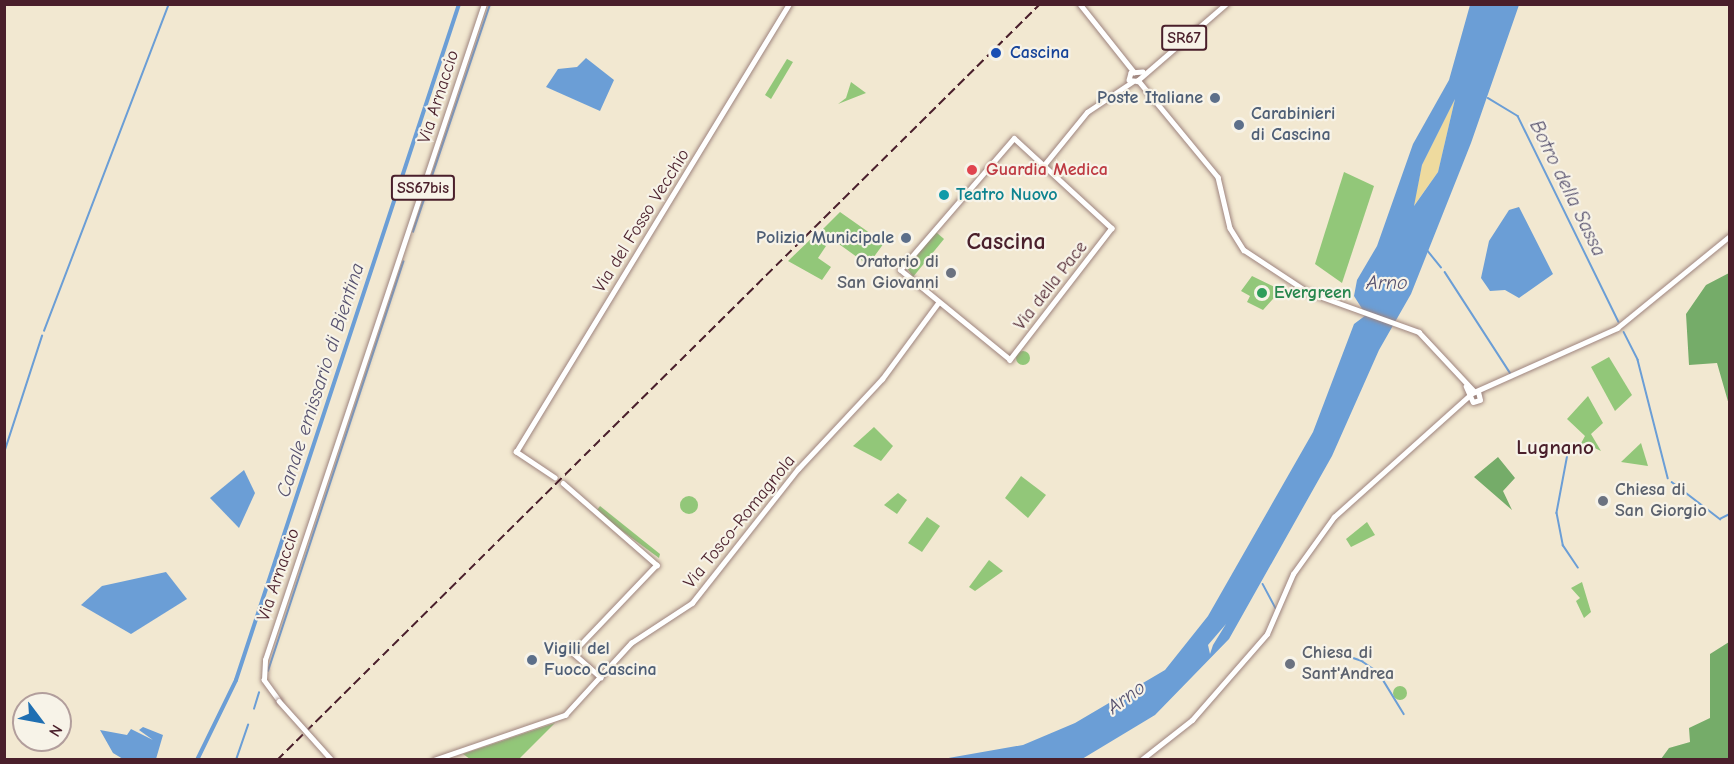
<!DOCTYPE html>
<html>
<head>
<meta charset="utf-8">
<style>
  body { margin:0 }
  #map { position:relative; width:1734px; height:764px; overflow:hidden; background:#f2e8d1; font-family:"Comic Neue",sans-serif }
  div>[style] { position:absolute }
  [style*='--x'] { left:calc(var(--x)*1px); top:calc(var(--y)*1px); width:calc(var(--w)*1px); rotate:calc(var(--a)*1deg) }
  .green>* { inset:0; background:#92c779 }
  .round { border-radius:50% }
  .forest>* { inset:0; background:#75ac69 }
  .sand>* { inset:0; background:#eeda9e }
  .water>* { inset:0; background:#6b9ed6 }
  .stream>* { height:1.5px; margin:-0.75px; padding:0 0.75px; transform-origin:0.75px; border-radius:0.75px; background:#6b9ed6 }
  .canal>* { height:4px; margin:-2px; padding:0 2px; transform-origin:2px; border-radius:2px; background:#6b9ed6 }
  .roads { filter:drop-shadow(0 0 2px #9e847e) drop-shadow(0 0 2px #9e847e) }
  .secondary>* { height:4.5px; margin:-2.25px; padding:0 2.25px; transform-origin:2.25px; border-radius:2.25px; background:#fff }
  .primary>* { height:4.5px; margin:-2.25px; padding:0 2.25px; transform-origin:2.25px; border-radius:2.25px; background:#fff }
  .rail>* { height:1.5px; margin-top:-0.75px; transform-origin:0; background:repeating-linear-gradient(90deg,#4a1f2b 0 9px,transparent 0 13.5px) }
  .bridges { filter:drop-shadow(0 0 2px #9e847e) drop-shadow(0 0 2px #9e847e) }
  .primary-bridge>* { height:4.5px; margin:-2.25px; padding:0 2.25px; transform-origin:2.25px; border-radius:2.25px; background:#fff }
  .dots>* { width:16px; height:16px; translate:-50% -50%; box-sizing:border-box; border:3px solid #f7f3e8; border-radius:50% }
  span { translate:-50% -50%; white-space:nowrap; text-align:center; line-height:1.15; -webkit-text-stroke:4.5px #f7f3e8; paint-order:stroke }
  .shield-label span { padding:2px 4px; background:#f7f3e8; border:2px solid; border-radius:4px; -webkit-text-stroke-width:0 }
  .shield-label { font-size:16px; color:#4a1f2b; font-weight:700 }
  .transit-label { font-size:18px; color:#164399; font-weight:700 }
  .left { translate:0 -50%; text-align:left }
  .street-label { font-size:18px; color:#4a1f2b }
  .service-label { font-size:18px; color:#4e5e75; font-weight:700 }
  .right { translate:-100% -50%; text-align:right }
  .health-label { font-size:18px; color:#be3a42; font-weight:700 }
  .culture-label { font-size:18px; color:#0d838f; font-weight:700 }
  .worship-label { font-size:18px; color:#5b616d; font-weight:700 }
  .leisure-label { font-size:18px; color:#27864d; font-weight:700 }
  .water-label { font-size:20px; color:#57526f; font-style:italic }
  .quarter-label { font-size:21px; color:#4a1f2b; font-weight:700 }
  .district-label { font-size:24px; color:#4a1f2b; font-weight:700 }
  .frame { position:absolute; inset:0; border:6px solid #4a1f2b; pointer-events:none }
  .north { position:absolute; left:12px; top:692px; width:60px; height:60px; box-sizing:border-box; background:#f7f3e8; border:2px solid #b29e9c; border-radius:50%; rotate:122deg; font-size:16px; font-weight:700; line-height:24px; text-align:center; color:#4a1f2b }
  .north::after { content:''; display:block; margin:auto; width:21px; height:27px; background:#1f6fb2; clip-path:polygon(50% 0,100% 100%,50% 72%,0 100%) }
</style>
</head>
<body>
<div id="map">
  <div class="green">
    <div style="clip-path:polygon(787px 59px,793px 62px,771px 99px,765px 95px)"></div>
    <div style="clip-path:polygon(851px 82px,866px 93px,838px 104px,846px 98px)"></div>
    <div style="clip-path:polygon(1344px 172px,1374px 186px,1342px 283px,1315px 264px)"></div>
    <div style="clip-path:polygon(840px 212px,884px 243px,868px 265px,832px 239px,827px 245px,816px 236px)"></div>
    <div style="clip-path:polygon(936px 232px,944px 239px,913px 277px,907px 268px)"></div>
    <div style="clip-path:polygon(813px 237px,826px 246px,818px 258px,831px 267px,822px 280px,788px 261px)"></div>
    <div style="clip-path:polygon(1252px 276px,1281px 290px,1263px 310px,1247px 302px,1250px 296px,1241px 291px)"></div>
    <div class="round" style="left:1016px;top:351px;width:14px;height:14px"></div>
    <div style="clip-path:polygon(1609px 357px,1632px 395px,1615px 411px,1591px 367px)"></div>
    <div style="clip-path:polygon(1588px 396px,1603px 423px,1591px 434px,1601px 451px,1584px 443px,1579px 447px,1585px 436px,1567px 419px)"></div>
    <div style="clip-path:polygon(874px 427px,893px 446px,881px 461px,853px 446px)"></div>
    <div style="clip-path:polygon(1641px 443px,1648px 466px,1621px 462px)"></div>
    <div style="clip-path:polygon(1021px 476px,1046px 495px,1028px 518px,1005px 498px)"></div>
    <div style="clip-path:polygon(898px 493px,907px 500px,897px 514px,884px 505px)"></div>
    <div class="round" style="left:680px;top:496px;width:18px;height:18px"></div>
    <div style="clip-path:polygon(600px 506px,660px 554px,659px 558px,606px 519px,597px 510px)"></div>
    <div style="clip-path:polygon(927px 517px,940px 526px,922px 552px,908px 543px)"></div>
    <div style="clip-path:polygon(1367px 522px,1375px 535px,1351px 547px,1346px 539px)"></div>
    <div style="clip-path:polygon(989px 560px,1003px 571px,975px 591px,969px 587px)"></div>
    <div style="clip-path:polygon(1582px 582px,1591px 612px,1584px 618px,1576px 601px,1580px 598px,1571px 588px)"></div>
    <div class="round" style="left:1393px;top:686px;width:14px;height:14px"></div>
    <div style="clip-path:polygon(555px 723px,519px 759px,470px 759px,463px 754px)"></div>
  </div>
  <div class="forest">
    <div style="clip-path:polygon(1729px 273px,1729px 405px,1717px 363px,1689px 365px,1686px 314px,1706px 285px)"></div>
    <div style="clip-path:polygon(1498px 457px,1515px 478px,1503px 491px,1512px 510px,1474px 477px)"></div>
    <div style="clip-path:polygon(1729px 642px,1729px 759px,1661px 759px,1669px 748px,1690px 742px,1689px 728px,1710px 718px,1710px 654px)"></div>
  </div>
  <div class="sand">
    <div style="clip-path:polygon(1455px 99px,1438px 172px,1413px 207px,1422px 165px)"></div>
  </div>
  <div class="water">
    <div style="clip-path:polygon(evenodd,1470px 5px,1519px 5px,1471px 143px,1411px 294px,1379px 350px,1332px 456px,1229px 639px,1155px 715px,1082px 759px,937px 760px,1023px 745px,1075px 723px,1165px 670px,1208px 616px,1313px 432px,1354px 324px,1366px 315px,1354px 296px,1357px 280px,1377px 246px,1413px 144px,1449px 80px,1470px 5px,1455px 99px,1438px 172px,1414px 206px,1422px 165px,1455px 99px,1470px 5px,1226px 624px,1213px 645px,1210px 654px,1208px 645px,1226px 624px)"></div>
    <div style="clip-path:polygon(586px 58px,614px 80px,600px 111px,546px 87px,558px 69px,577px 67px)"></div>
    <div style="clip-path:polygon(1519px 207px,1553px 274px,1519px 298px,1505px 290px,1490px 291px,1481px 278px,1489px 241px,1509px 210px)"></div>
    <div style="clip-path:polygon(244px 470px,255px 493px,239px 528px,210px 498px)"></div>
    <div style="clip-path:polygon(166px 572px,187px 599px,131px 634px,81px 605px,102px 586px)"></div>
    <div style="clip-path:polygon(143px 727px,163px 735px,156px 759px,123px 759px,113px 753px,100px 730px,127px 735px,131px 729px,153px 740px,139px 730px)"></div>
  </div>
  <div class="stream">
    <div style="--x:1488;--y:98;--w:35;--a:31"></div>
    <div style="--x:1518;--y:116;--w:229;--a:63.9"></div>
    <div style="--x:413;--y:232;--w:241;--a:-71.3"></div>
    <div style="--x:1428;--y:251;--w:21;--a:51"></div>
    <div style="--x:1445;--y:272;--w:121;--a:57.1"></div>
    <div style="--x:44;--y:331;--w:350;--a:-69.1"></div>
    <div style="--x:1624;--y:332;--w:31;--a:63"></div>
    <div style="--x:1638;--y:360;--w:122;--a:75.7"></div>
    <div style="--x:4;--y:453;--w:123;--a:-72"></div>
    <div style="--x:1568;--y:454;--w:60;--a:100.6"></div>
    <div style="--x:1557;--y:513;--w:33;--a:79"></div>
    <div style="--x:1563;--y:545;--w:27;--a:56"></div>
    <div style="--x:1672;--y:482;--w:61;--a:37.6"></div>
    <div style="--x:1720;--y:519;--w:11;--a:-27"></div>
    <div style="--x:1263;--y:584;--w:27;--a:62"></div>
    <div style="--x:1317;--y:655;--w:19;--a:-9"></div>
    <div style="--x:1336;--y:652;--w:28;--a:19"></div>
    <div style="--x:1362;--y:661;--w:21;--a:35"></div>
    <div style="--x:1379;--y:673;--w:48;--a:58.6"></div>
    <div style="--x:268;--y:671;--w:431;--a:-71.7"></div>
    <div style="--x:254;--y:709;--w:17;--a:-73"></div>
    <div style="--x:236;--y:760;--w:37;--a:-71"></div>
  </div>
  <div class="canal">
    <div style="--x:197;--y:760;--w:89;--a:-64"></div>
    <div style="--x:236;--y:680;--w:712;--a:-71.74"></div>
  </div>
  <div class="roads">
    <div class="secondary">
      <div style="--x:1138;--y:80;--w:126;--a:50.5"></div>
      <div style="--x:1218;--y:177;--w:52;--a:76.8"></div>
      <div style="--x:1230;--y:228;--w:26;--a:58"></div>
      <div style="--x:1244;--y:250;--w:77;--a:33.3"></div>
      <div style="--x:1308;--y:292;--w:118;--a:19.8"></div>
      <div style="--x:1419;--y:332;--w:82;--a:47"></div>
      <div style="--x:1014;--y:138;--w:133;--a:42.6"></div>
      <div style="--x:1112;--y:228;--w:167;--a:127.7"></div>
      <div style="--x:1010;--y:360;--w:142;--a:-140.7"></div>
      <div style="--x:900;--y:270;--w:174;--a:-49.2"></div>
      <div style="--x:1044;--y:165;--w:68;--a:-50.9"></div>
      <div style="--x:1087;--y:112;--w:54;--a:-33.7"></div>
      <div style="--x:1466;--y:386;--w:17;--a:66"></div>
      <div style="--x:1473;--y:402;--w:7;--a:-16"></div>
      <div style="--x:1480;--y:400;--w:8;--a:-104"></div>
      <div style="--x:555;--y:478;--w:47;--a:-146.3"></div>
      <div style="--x:516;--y:452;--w:525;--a:-58.64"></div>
      <div style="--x:563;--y:483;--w:125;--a:41.1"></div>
      <div style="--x:657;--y:565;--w:122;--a:133.7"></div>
      <div style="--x:573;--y:653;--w:37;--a:41"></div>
      <div style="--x:434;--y:760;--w:139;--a:-19"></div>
      <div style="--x:565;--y:715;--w:98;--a:-47.5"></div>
      <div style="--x:631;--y:643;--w:73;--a:-33.3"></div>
      <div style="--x:692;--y:603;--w:171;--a:-51.7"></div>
      <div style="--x:798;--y:469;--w:123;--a:-47"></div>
      <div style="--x:882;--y:379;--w:94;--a:-53.6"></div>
      <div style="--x:1141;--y:760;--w:65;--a:-38.1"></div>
      <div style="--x:1192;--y:720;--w:114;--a:-48.9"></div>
      <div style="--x:1267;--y:634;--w:65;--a:-66.6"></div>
      <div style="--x:1293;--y:574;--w:70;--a:-54.3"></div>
      <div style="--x:1334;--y:517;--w:186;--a:-41.9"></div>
      <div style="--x:1472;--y:393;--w:159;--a:-24.1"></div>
      <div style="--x:1617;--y:328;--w:146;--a:-39.2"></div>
    </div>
    <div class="primary">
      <div style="--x:1080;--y:4;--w:87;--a:51.5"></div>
      <div style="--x:1143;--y:72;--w:12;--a:175"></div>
      <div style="--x:1131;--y:73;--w:7;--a:106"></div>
      <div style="--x:1129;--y:80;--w:8;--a:7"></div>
      <div style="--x:1137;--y:81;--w:118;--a:-40.9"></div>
      <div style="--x:279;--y:701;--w:26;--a:-126"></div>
      <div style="--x:264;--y:680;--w:20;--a:-87"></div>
      <div style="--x:265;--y:660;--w:692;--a:-71.54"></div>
    </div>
  </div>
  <div class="rail">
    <div style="--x:277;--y:760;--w:1074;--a:-44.74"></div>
  </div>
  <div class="bridges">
    <div class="primary-bridge">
      <div style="--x:279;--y:701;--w:78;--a:48.1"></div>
    </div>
  </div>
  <div class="dots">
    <div style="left:996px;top:53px;background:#1a4fb4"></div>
    <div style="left:1215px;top:98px;background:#5c6f8a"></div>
    <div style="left:1239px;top:125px;background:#5c6f8a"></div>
    <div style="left:972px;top:170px;background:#e0444e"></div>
    <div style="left:944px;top:195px;background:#0f9aa8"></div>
    <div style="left:906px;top:238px;background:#5c6f8a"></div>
    <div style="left:951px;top:273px;background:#6b7280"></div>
    <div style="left:1262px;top:293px;background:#2e9e5b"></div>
    <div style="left:1603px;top:501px;background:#6b7280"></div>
    <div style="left:532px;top:660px;background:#5c6f8a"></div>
    <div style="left:1290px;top:664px;background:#6b7280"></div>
  </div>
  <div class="shield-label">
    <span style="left:1184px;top:38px">SR67</span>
    <span style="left:423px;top:188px">SS67bis</span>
  </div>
  <div class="transit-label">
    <span class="left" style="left:1010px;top:53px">Cascina</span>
  </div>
  <div class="street-label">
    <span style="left:439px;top:97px;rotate:-72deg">Via Arnaccio</span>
    <span style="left:642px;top:221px;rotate:-58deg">Via del Fosso Vecchio</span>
    <span style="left:1051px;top:286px;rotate:-52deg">Via della Pace</span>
    <span style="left:740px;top:522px;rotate:-51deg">Via Tosco-Romagnola</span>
    <span style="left:279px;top:575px;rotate:-71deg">Via Arnaccio</span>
  </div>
  <div class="service-label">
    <span class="right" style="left:1203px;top:98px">Poste Italiane</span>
    <span class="left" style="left:1251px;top:125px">Carabinieri<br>di Cascina</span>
    <span class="right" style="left:894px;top:238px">Polizia Municipale</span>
    <span class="left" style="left:544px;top:660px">Vigili del<br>Fuoco Cascina</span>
  </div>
  <div class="health-label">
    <span class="left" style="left:986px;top:170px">Guardia Medica</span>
  </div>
  <div class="culture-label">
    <span class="left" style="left:956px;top:195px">Teatro Nuovo</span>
  </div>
  <div class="worship-label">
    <span class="right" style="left:939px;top:273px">Oratorio di<br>San Giovanni</span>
    <span class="left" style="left:1615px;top:501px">Chiesa di<br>San Giorgio</span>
    <span class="left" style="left:1302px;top:664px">Chiesa di<br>Sant'Andrea</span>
  </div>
  <div class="leisure-label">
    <span class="left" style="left:1274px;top:293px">Evergreen</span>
  </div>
  <div class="water-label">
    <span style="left:1568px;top:188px;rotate:64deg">Botro della Sassa</span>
    <span style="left:1387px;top:282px">Arno</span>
    <span style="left:320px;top:380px;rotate:-72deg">Canale emissario di Bientina</span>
    <span style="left:1126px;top:697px;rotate:-36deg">Arno</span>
  </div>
  <div class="quarter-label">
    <span style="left:1555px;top:447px">Lugnano</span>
  </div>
  <div class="district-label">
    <span style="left:1006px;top:242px">Cascina</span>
  </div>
  <div class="frame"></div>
  <div class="north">N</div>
</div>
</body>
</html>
